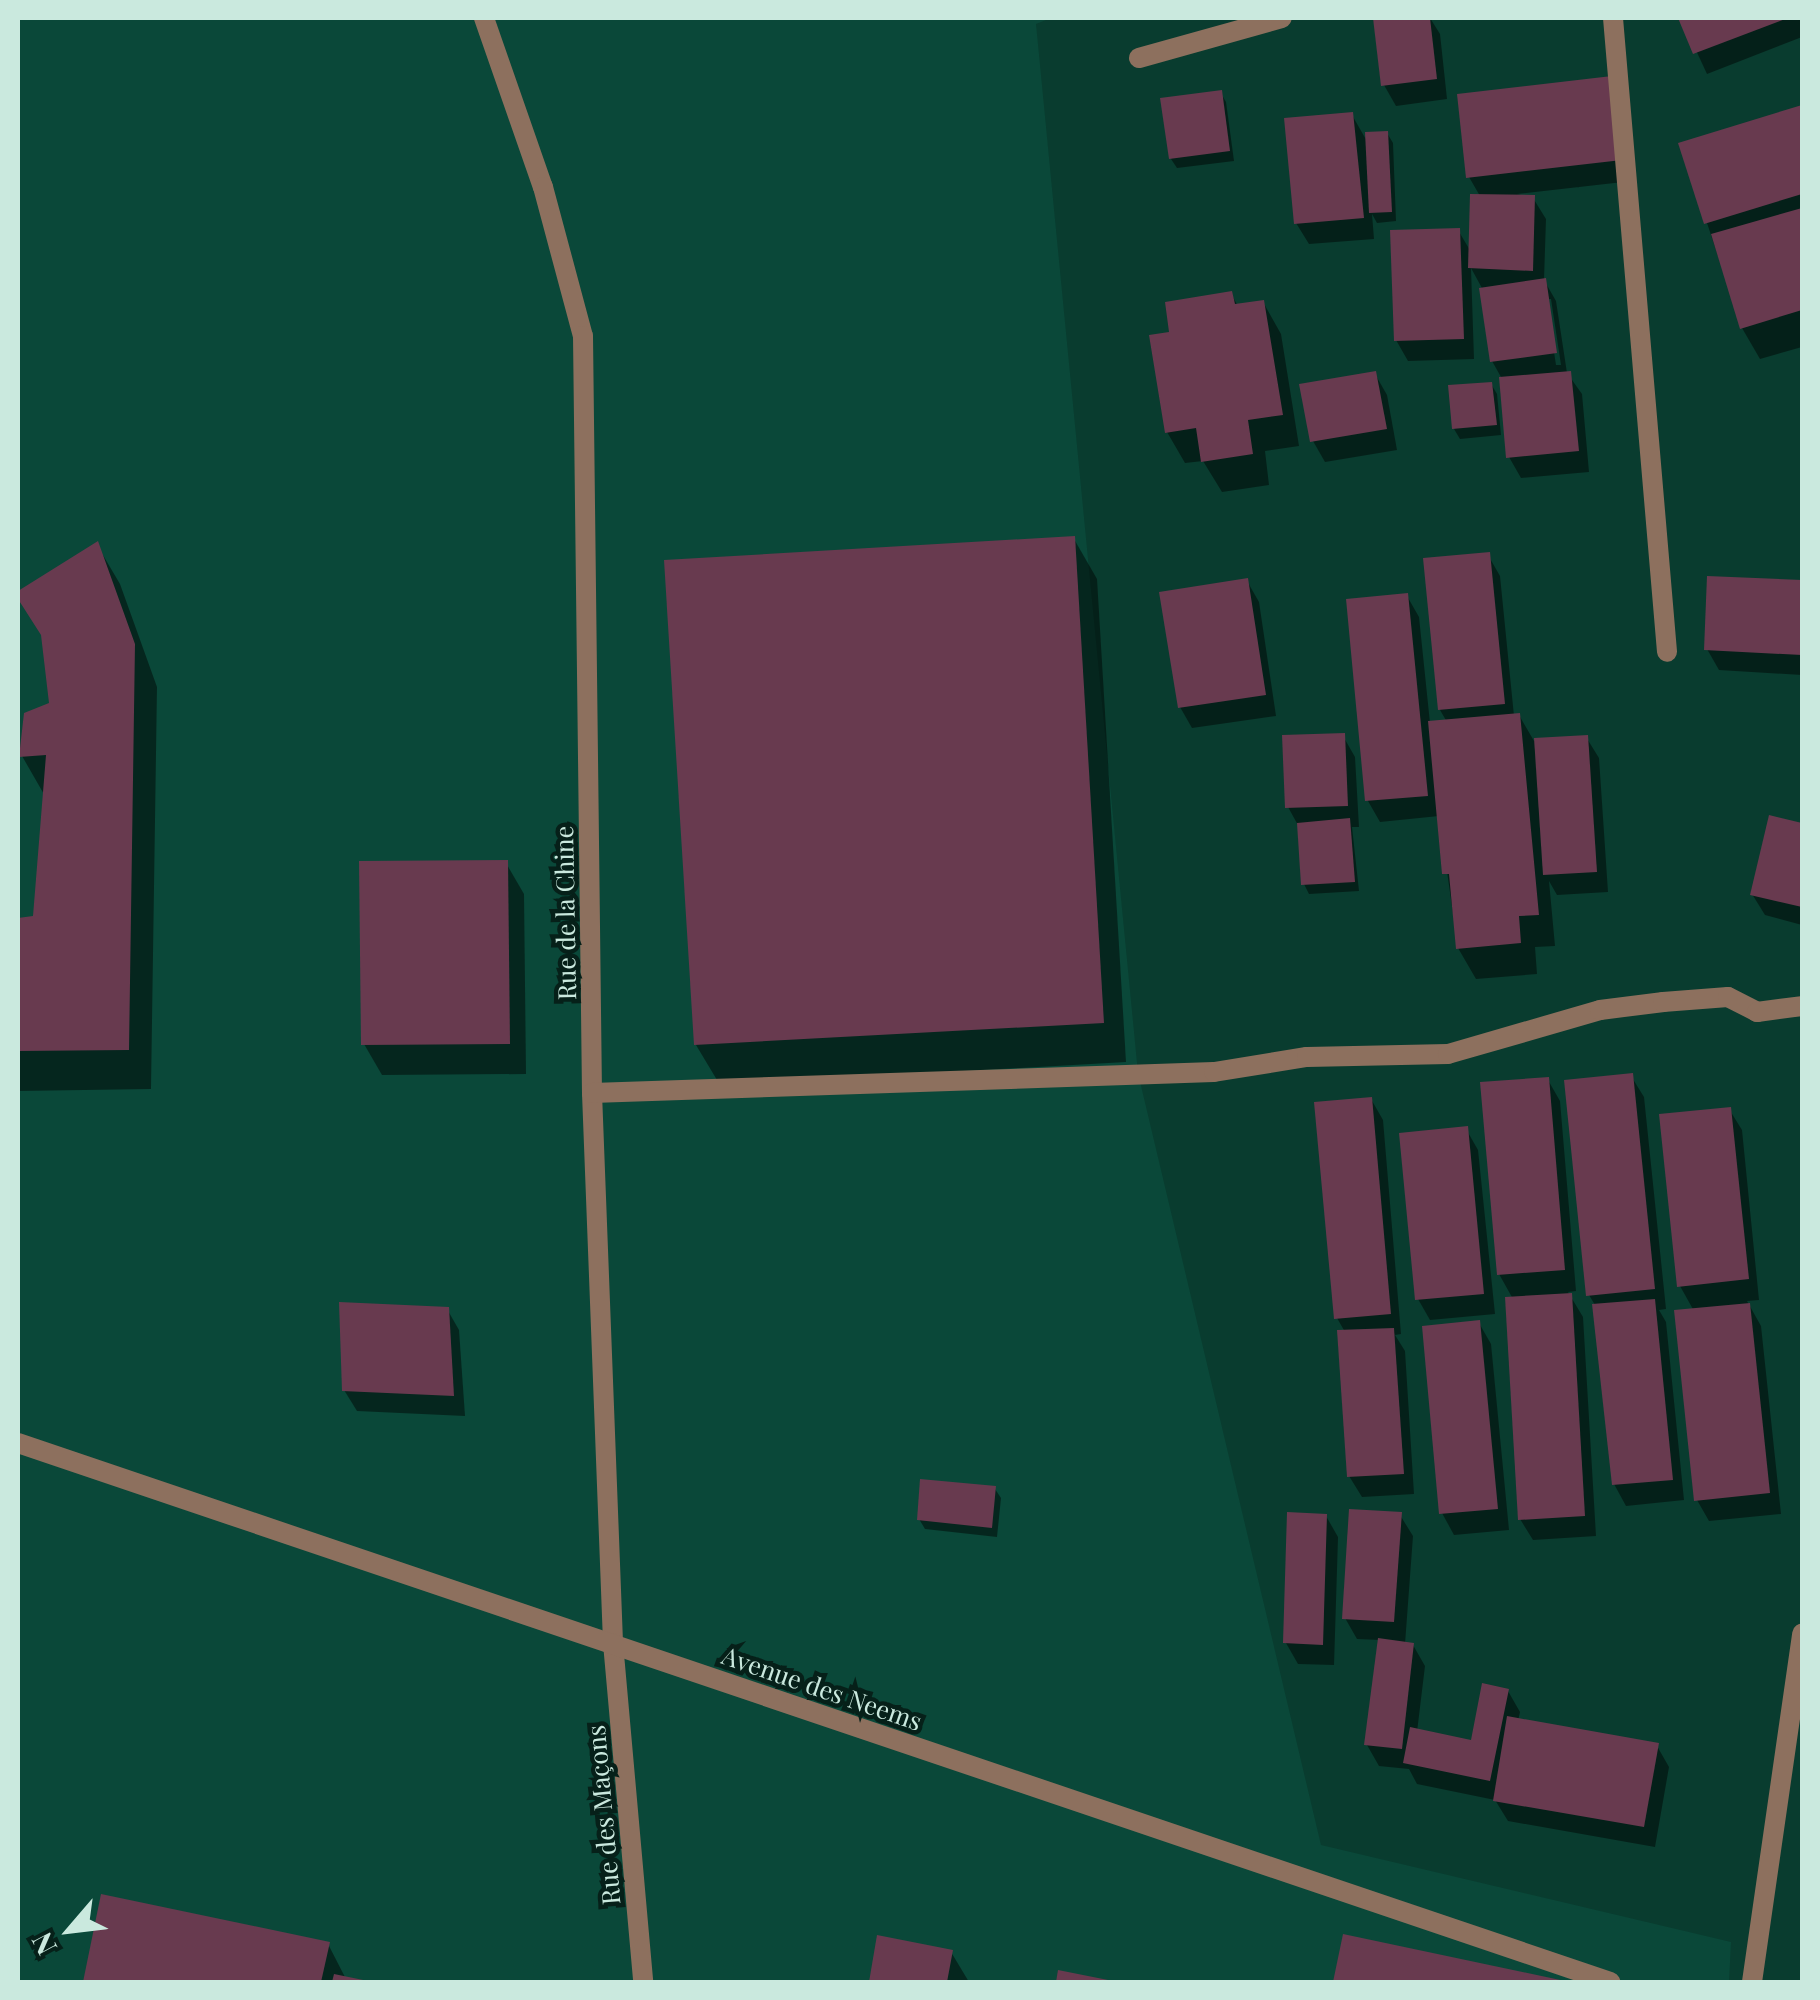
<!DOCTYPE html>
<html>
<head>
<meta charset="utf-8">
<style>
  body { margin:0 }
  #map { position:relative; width:1820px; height:2000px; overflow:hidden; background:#093c2f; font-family:"Playfair Display",serif }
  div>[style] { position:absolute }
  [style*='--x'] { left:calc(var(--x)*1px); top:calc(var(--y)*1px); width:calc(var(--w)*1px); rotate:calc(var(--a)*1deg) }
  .built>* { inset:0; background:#0a4839 }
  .shadow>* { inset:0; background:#0007 }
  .building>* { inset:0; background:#683a4f }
  .lane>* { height:20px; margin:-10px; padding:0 10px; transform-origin:10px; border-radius:10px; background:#8d705e }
  .street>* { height:20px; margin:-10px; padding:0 10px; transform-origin:10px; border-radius:10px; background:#8d705e }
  span { translate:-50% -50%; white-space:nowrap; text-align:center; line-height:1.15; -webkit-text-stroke:9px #062019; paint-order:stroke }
  .street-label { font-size:25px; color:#cae9de }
  .frame { position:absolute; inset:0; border:20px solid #cae9de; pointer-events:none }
  .north { position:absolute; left:20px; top:1880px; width:100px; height:100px; -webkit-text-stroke:8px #062019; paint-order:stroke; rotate:242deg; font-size:28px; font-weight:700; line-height:40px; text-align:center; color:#cae9de }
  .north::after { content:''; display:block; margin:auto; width:35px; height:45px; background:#cae9de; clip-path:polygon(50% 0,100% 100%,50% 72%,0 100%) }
</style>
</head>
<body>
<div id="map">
  <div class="built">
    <div style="clip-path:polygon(18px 18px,1051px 18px,1036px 24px,1138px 1073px,1321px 1845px,1731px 1942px,1729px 1982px,18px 1982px)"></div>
  </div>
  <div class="shadow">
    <div style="clip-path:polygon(1430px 18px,1440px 34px,1447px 99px,1396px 106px,1384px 85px,1376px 19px)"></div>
    <div style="clip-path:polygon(1681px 18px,1802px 18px,1802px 37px,1707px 74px)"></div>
    <div style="clip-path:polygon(evenodd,1611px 79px,1632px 181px,1517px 194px,1533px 198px,1546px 219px,1544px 280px,1556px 301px,1567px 373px,1582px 394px,1589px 472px,1521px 478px,1509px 457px,1501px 377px,1492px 361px,1483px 290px,1471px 268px,1474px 359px,1408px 361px,1396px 340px,1458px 230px,1471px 252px,1480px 196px,1469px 177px,1611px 79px,1546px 299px,1551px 299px,1561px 365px,1556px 365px,1546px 299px)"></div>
    <div style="clip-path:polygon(1220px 92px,1226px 102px,1234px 161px,1177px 168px,1171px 159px)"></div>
    <div style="clip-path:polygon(1802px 108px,1802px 347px,1760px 359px,1742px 328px,1681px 145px)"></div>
    <div style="clip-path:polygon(1352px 115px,1368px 143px,1387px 133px,1393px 143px,1396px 221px,1377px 223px,1372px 214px,1374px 239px,1309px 244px,1296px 223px)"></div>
    <div style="clip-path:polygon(1231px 294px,1238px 306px,1263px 302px,1281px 334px,1299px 446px,1265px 451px,1269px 485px,1222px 492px,1203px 461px,1185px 463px,1167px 432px,1172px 334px)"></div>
    <div style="clip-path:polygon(1375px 374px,1387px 395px,1397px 450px,1325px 462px,1313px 441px)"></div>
    <div style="clip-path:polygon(1491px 384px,1497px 394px,1501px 435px,1460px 439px,1454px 429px)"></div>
    <div style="clip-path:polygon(1074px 539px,1097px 579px,1126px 1062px,720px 1085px,696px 1045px)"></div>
    <div style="clip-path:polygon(97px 545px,120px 584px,157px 687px,151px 1089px,18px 1091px,18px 920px,35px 918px,45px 796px,22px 756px,52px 705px,42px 632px,18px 594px)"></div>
    <div style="clip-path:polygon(1488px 555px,1500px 576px,1514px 716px,1519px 715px,1534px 741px,1586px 737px,1599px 758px,1608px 892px,1557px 895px,1549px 881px,1555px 946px,1535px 947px,1537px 974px,1476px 979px,1458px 948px,1439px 816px,1380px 822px,1368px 801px,1407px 596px,1419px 617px,1430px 723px,1447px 722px,1440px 710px)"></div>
    <div style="clip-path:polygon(1710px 578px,1802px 583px,1802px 675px,1719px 670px,1707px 649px)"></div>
    <div style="clip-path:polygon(1247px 581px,1259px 602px,1276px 716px,1192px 728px,1180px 707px)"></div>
    <div style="clip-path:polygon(1343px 736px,1355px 757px,1359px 827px,1352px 827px,1359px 891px,1309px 894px,1304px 884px,1299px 827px,1288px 807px)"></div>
    <div style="clip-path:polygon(1771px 818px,1802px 826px,1802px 925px,1765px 915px,1752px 894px)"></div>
    <div style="clip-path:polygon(506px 863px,524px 894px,526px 1074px,382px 1075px,364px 1044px)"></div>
    <div style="clip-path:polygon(1631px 1076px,1644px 1097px,1666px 1309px,1659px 1310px,1666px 1322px,1684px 1500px,1626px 1506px,1614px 1484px,1595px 1305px,1589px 1295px)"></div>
    <div style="clip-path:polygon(1548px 1080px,1560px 1101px,1576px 1291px,1568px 1292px,1583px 1317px,1596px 1536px,1533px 1540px,1520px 1519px,1513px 1299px,1499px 1274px)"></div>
    <div style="clip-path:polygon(1371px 1099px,1383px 1120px,1401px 1334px,1395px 1335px,1405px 1351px,1414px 1494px,1362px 1497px,1349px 1476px,1345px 1332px,1337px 1318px)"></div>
    <div style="clip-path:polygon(1729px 1109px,1742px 1130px,1759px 1300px,1747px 1301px,1761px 1326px,1781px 1514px,1709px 1521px,1697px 1500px,1694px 1311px,1680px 1286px)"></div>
    <div style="clip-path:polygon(1466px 1129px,1478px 1150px,1495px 1314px,1430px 1320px,1418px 1299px)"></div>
    <div style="clip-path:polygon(447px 1309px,459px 1330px,465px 1416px,357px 1411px,344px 1390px)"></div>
    <div style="clip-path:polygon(1479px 1323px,1491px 1344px,1509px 1530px,1454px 1535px,1442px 1513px)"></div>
    <div style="clip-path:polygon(995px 1489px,1001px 1498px,997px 1537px,925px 1529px,919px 1519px)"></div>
    <div style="clip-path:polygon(1400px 1515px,1413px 1536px,1405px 1644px,1413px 1645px,1425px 1666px,1417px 1732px,1473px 1743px,1508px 1691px,1520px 1712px,1518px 1721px,1657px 1746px,1669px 1767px,1655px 1847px,1508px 1821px,1495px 1800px,1417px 1784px,1409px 1769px,1379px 1766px,1367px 1745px,1380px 1640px,1357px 1639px,1345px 1618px)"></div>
    <div style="clip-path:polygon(1326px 1516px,1338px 1537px,1334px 1665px,1298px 1664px,1286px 1643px)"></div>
    <div style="clip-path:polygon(103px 1897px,328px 1944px,346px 1979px,364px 1982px,86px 1982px)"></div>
    <div style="clip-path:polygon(1345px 1937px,1559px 1982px,1336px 1982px)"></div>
    <div style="clip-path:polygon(879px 1938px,951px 1952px,969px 1982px,871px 1982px)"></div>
  </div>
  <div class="building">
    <div style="clip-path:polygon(1373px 18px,1430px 18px,1437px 79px,1381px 86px)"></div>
    <div style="clip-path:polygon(1678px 18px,1788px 18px,1693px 54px)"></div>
    <div style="clip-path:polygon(1612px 76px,1622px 160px,1466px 178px,1457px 94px)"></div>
    <div style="clip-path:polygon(1222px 90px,1230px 151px,1169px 159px,1160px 98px)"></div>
    <div style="clip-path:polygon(1802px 105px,1802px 194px,1704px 224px,1678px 143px)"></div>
    <div style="clip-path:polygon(1353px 112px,1364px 218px,1294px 224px,1284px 118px)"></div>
    <div style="clip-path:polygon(1388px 131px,1392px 212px,1369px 213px,1365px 132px)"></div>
    <div style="clip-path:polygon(1470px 194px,1535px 195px,1533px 271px,1468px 268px)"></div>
    <div style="clip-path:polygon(1802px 208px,1802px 310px,1740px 329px,1711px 234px)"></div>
    <div style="clip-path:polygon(1460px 228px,1464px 339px,1394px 341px,1390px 230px)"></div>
    <div style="clip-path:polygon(1546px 278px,1557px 353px,1490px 362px,1479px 288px)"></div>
    <div style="clip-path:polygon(1232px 291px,1235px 304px,1264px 300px,1283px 415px,1248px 420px,1253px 454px,1201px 462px,1196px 428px,1165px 433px,1149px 335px,1169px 332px,1165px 302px)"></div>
    <div style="clip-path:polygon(1376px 371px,1387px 429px,1310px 442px,1299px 384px)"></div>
    <div style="clip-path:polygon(1571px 371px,1579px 451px,1506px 458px,1499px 377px)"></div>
    <div style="clip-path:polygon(1492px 382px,1497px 425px,1452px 429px,1448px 385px)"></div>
    <div style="clip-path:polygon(1075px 536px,1104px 1023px,694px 1045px,664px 560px)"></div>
    <div style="clip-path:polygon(98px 541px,135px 644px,129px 1050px,18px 1051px,18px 918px,33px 916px,46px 755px,19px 757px,24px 713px,49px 703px,41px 635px,18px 599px,18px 591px)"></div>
    <div style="clip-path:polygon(1490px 552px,1505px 704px,1438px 710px,1423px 558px)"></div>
    <div style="clip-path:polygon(1707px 576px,1802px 580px,1802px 655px,1704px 650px)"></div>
    <div style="clip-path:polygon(1248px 578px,1266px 695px,1178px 708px,1159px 592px)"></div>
    <div style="clip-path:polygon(1408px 593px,1428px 796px,1365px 801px,1346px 599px)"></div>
    <div style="clip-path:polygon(1520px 713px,1539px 915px,1519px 916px,1521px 943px,1456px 949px,1449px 874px,1442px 874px,1428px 721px)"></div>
    <div style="clip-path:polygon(1345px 733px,1348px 806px,1285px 808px,1282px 735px)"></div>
    <div style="clip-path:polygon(1588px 735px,1597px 872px,1543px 875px,1534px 738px)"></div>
    <div style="clip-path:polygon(1769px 815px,1802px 823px,1802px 907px,1750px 895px)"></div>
    <div style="clip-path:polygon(1350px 818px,1355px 882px,1301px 885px,1297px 823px)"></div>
    <div style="clip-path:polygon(508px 860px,510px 1044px,361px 1045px,359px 861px)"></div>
    <div style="clip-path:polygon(1633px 1073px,1655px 1289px,1586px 1296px,1564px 1080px)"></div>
    <div style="clip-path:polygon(1549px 1077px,1565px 1270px,1497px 1275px,1480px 1082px)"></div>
    <div style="clip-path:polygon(1372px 1097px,1391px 1314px,1334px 1319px,1314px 1102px)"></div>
    <div style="clip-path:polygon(1731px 1107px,1749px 1279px,1677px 1287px,1659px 1114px)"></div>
    <div style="clip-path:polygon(1468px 1126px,1484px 1294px,1415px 1300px,1399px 1133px)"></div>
    <div style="clip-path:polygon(1572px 1293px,1585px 1516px,1518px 1520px,1505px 1297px)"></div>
    <div style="clip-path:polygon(1655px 1299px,1673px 1480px,1612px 1485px,1592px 1304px)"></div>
    <div style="clip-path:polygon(339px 1302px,449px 1307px,454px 1396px,342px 1391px)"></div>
    <div style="clip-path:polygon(1750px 1303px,1770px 1493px,1694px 1501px,1674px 1310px)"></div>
    <div style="clip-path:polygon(1480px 1320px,1498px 1509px,1439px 1514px,1422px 1326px)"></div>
    <div style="clip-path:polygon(1394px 1328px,1404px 1474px,1347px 1477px,1337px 1330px)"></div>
    <div style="clip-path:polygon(920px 1479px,996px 1486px,992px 1528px,917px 1520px)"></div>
    <div style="clip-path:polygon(1349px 1509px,1402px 1512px,1394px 1622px,1342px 1619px)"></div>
    <div style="clip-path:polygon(1287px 1512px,1327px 1514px,1323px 1645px,1283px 1643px)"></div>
    <div style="clip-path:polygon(1378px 1638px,1414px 1643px,1402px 1749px,1364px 1745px)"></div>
    <div style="clip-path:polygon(1482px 1683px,1509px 1689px,1490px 1781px,1403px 1763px,1410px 1727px,1471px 1740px)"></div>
    <div style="clip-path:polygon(1507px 1716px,1659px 1743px,1644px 1827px,1493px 1801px)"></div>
    <div style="clip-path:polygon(101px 1894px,330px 1942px,321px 1982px,83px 1982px)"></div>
    <div style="clip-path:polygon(1343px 1934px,1565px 1981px,1565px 1982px,1333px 1982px)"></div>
    <div style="clip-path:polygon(877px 1935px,953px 1950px,947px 1982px,869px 1982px)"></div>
    <div style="clip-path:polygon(1058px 1970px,1113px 1981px,1113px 1982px,1056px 1982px)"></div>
    <div style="clip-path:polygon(334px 1974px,368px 1981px,368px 1982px,332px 1982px)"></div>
  </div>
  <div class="lane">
    <div style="--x:484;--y:18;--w:179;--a:70.8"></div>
    <div style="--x:543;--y:187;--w:154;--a:75"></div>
    <div style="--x:583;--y:336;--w:757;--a:89.32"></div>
    <div style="--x:592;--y:1093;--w:550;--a:87.81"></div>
    <div style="--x:613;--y:1643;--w:340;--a:84.9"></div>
    <div style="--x:592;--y:1093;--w:622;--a:-1.93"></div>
    <div style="--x:1214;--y:1072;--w:94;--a:-9.2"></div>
    <div style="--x:1307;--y:1057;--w:141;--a:-1.2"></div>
    <div style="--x:1448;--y:1054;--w:158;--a:-16.1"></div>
    <div style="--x:1600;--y:1010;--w:64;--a:-7.2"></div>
    <div style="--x:1663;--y:1002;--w:65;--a:-4.4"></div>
    <div style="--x:1728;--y:997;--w:33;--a:27"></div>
    <div style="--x:1757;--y:1012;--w:45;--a:-7.6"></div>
    <div style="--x:18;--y:1443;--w:1681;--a:18.7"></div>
  </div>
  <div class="street">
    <div style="--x:1613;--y:18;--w:636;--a:85.13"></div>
    <div style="--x:1139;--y:58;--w:148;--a:-15.6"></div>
    <div style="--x:1752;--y:1982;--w:352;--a:-81.8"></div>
  </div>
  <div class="street-label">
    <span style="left:565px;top:913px;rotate:-91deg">Rue de la Chine</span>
    <span style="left:822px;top:1688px;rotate:19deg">Avenue des Neems</span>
    <span style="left:603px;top:1815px;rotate:-95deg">Rue des Maçons</span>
  </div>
  <div class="frame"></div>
  <div class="north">N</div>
</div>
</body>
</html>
